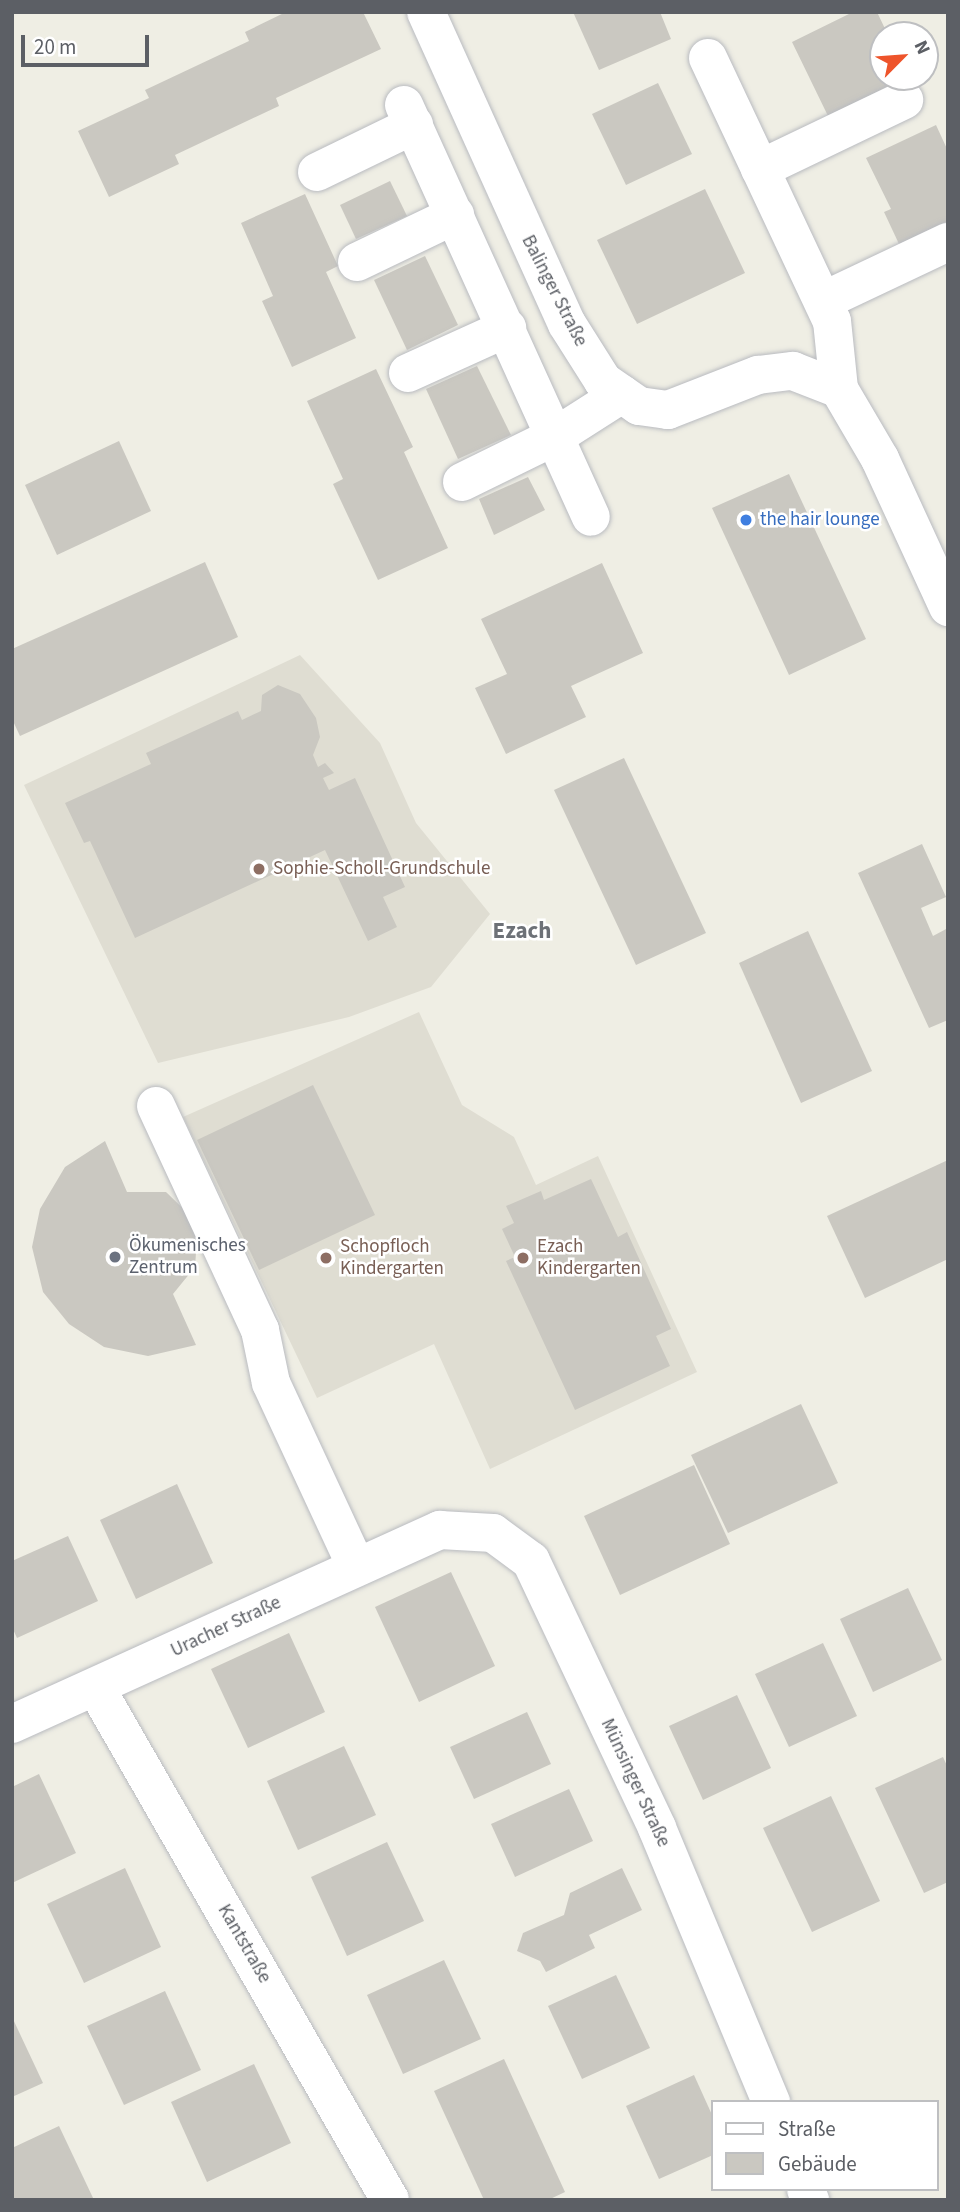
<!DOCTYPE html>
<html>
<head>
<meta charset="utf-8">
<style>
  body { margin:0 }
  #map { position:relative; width:960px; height:2212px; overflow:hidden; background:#efeee4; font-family:"Source Sans 3",sans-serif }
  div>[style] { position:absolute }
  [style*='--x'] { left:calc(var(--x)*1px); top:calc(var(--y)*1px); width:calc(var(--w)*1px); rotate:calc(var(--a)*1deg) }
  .education>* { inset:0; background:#dfddd2 }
  .building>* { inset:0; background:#cac8c1 }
  .roads { filter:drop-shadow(0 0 2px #b9bbc0) drop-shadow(0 0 2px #b9bbc0) }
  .minor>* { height:38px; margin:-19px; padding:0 19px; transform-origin:19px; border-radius:19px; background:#fff }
  .dots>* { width:19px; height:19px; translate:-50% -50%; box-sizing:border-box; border:4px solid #fff; border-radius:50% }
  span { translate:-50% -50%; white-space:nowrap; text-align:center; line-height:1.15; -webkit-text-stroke:5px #fff; paint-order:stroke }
  .street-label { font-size:19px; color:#5c5f65 }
  .shop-label { font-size:19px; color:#366cbe }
  .left { translate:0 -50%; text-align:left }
  .education-label { font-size:19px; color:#785e54 }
  .worship-label { font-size:19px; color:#5b616d }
  .quarter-label { font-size:23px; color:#6d7177; font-weight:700 }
  .frame { position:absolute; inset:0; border:14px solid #5c5f65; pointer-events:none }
  .legend { position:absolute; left:711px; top:2100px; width:228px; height:91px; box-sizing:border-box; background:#fff; border:2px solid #bebfc1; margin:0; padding:9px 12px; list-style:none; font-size:21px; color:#5c5f65 }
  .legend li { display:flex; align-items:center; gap:14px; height:35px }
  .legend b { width:35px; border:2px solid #bebfc1 }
  .north { position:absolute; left:869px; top:21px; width:70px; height:70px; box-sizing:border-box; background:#fff; border:2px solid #bebfc1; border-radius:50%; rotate:65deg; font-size:19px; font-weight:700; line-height:28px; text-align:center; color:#5c5f65 }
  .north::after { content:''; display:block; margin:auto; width:24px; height:32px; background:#ee542b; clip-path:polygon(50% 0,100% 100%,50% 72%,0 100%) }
  .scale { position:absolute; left:21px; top:35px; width:128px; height:32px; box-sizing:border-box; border:4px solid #5c5f65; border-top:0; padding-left:9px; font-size:21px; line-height:24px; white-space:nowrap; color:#5c5f65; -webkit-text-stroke:5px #fff; paint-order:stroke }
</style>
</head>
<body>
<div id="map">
  <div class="education">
    <div style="clip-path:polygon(300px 655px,380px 743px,416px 823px,490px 914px,431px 987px,349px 1017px,158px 1063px,24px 785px)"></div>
    <div style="clip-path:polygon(419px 1012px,462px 1105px,514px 1137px,536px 1185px,598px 1156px,697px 1372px,490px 1469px,434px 1344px,317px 1398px,183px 1117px)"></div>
  </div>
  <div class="building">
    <div style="clip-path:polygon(286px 12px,363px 12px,381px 49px,276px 98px,279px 106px,175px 155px,179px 164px,109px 197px,78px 131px,149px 98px,145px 90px,249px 41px,245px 32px)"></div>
    <div style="clip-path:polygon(573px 12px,660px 12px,671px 39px,599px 70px)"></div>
    <div style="clip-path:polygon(853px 12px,877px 12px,888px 35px,883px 35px,883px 77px,907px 77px,828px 116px,792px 42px)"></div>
    <div style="clip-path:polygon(658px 83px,692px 154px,626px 185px,592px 114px)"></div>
    <div style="clip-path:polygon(936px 125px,948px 151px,948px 221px,899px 244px,884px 212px,891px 209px,866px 158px)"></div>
    <div style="clip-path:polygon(390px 181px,407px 216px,356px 239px,340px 205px)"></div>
    <div style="clip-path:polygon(705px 189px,745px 273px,637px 324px,597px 240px)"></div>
    <div style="clip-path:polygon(305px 194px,338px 266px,326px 272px,356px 338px,292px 367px,262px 301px,273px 296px,241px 223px)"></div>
    <div style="clip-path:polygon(425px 256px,458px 325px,407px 350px,374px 280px)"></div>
    <div style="clip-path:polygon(477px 366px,511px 435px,458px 459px,426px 389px)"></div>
    <div style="clip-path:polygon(376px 369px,413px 447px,404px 452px,448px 548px,378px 580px,333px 484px,343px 479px,307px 401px)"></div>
    <div style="clip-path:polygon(119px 441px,151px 511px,57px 555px,25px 485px)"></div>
    <div style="clip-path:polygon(789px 474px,866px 639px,789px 675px,712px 508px)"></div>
    <div style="clip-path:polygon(528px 477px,545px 510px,494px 535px,479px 499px)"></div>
    <div style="clip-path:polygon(205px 562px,238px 637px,20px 736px,12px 719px,12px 649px)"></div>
    <div style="clip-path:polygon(602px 563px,643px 653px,571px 686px,586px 717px,506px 754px,475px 688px,507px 674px,481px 619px)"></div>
    <div style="clip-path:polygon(278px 685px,300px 694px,316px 718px,320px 737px,313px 755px,318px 767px,325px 763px,334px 773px,323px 778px,329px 790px,355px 778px,405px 887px,383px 897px,397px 927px,368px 941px,325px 850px,135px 938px,90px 841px,84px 843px,65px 803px,151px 764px,146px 753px,238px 711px,242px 720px,261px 711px,262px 695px)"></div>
    <div style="clip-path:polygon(624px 758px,706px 933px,636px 965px,554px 790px)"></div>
    <div style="clip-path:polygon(922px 844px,946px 897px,921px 908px,933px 936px,948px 928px,948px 1020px,929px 1028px,858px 873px)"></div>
    <div style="clip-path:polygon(808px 931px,872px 1071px,801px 1103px,739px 963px)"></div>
    <div style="clip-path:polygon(313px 1085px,375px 1215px,259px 1270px,197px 1140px)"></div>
    <div style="clip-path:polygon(105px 1141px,127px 1192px,166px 1192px,198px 1223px,195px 1267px,173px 1294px,196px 1345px,148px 1356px,104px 1347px,69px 1324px,43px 1292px,32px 1247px,40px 1209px,65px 1167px)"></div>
    <div style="clip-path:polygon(948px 1160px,948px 1259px,865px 1298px,827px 1216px)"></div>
    <div style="clip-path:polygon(591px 1179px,618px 1237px,627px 1232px,671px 1329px,656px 1336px,670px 1366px,575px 1410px,506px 1261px,515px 1257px,502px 1229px,514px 1223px,506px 1206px,541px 1191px,544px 1200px)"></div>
    <div style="clip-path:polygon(801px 1404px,838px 1483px,728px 1533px,691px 1455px)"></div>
    <div style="clip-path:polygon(694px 1465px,730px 1544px,620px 1595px,584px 1516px)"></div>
    <div style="clip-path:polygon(177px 1484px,213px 1563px,136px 1599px,100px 1520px)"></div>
    <div style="clip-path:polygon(68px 1536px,98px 1601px,17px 1638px,12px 1627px,12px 1561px)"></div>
    <div style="clip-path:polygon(451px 1572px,495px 1666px,419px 1702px,375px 1607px)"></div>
    <div style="clip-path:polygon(908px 1588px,942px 1660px,873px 1692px,840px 1619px)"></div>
    <div style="clip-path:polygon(289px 1633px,325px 1712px,248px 1748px,211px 1669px)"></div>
    <div style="clip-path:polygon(823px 1643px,857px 1716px,789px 1747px,755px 1674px)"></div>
    <div style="clip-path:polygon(737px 1695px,771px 1768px,703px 1800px,669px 1726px)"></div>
    <div style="clip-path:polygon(527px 1712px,551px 1764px,474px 1799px,450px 1747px)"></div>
    <div style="clip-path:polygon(344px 1746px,376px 1815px,298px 1850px,267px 1781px)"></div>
    <div style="clip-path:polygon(943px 1757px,948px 1768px,948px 1882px,924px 1893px,875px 1788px)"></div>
    <div style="clip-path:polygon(39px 1774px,76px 1853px,12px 1883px,12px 1787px)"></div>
    <div style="clip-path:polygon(569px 1789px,593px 1841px,515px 1877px,491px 1824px)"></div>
    <div style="clip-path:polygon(831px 1796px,880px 1901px,812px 1932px,763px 1828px)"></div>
    <div style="clip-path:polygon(387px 1842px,424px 1921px,347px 1956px,311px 1877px)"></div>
    <div style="clip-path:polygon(125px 1868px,161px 1947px,84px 1983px,47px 1904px)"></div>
    <div style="clip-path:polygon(622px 1868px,642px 1910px,589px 1935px,595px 1948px,546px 1972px,540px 1961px,517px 1951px,523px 1933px,564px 1915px,570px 1893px)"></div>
    <div style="clip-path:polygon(444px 1960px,481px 2039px,403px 2074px,367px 1995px)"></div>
    <div style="clip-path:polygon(616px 1975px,650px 2048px,582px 2079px,548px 2006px)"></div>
    <div style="clip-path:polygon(165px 1991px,201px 2070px,124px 2105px,87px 2026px)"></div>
    <div style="clip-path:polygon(12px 2017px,43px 2083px,12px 2097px)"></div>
    <div style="clip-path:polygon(504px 2059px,565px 2192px,548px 2200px,484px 2200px,434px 2091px)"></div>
    <div style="clip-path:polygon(254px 2064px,291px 2143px,207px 2182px,171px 2102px)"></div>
    <div style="clip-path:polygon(694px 2075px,713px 2117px,713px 2155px,659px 2179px,626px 2106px)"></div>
    <div style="clip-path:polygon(59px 2126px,94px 2200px,12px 2200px,12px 2148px)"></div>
  </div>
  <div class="roads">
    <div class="minor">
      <div style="--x:426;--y:12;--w:342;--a:65.7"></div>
      <div style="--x:567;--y:324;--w:67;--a:57.7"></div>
      <div style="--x:603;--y:381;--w:44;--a:34.8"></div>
      <div style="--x:639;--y:406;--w:29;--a:8"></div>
      <div style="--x:668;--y:410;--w:97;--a:-21.3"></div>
      <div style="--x:758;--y:375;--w:35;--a:-7"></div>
      <div style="--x:793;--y:371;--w:49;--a:21.4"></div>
      <div style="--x:839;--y:389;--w:81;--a:59.6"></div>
      <div style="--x:880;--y:459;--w:163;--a:65.3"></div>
      <div style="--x:708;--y:58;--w:291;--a:64.8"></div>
      <div style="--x:832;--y:321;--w:68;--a:84.1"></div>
      <div style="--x:404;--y:105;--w:452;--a:65.6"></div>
      <div style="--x:760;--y:169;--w:160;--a:-25.6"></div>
      <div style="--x:317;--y:172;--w:108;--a:-25.9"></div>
      <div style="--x:357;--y:262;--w:109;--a:-25.6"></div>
      <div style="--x:823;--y:301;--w:138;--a:-25.3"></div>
      <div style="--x:408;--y:373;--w:109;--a:-24.4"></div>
      <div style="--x:462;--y:482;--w:105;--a:-26.1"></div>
      <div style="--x:556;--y:436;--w:78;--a:-32.5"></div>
      <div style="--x:156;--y:1106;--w:247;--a:65.1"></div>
      <div style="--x:260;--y:1330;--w:54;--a:78.3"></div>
      <div style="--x:271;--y:1383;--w:202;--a:65.1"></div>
      <div style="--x:96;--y:1688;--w:590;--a:60.13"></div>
      <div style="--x:12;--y:1724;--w:470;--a:-24.4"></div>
      <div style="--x:440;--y:1530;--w:53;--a:3.2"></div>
      <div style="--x:493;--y:1533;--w:47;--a:36.4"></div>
      <div style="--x:531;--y:1561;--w:295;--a:64.7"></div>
      <div style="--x:657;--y:1828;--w:297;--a:67.4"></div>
      <div style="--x:806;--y:2189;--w:12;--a:70"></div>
    </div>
  </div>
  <div class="dots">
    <div style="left:746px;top:520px;background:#3f7fe0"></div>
    <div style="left:259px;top:869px;background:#8d6e63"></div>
    <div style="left:115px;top:1257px;background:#6b7280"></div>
    <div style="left:326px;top:1258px;background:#8d6e63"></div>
    <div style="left:523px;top:1258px;background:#8d6e63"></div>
  </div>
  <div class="street-label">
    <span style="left:554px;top:291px;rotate:63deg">Balinger Straße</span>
    <span style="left:226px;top:1627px;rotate:-25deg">Uracher Straße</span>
    <span style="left:635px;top:1783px;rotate:65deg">Münsinger Straße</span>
    <span style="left:244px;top:1944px;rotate:60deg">Kantstraße</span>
  </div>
  <div class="shop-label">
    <span class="left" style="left:760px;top:520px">the hair lounge</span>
  </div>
  <div class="education-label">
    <span class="left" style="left:273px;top:869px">Sophie-Scholl-Grundschule</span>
    <span class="left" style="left:340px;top:1258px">Schopfloch<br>Kindergarten</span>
    <span class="left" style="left:537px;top:1258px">Ezach<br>Kindergarten</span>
  </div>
  <div class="worship-label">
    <span class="left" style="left:129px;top:1257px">Ökumenisches<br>Zentrum</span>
  </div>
  <div class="quarter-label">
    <span style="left:522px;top:931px">Ezach</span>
  </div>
  <div class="frame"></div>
  <ul class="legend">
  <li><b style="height:9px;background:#fff"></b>Straße</li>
  <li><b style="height:19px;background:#cac8c1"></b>Gebäude</li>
  </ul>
  <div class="north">N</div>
  <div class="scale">20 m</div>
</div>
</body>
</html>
